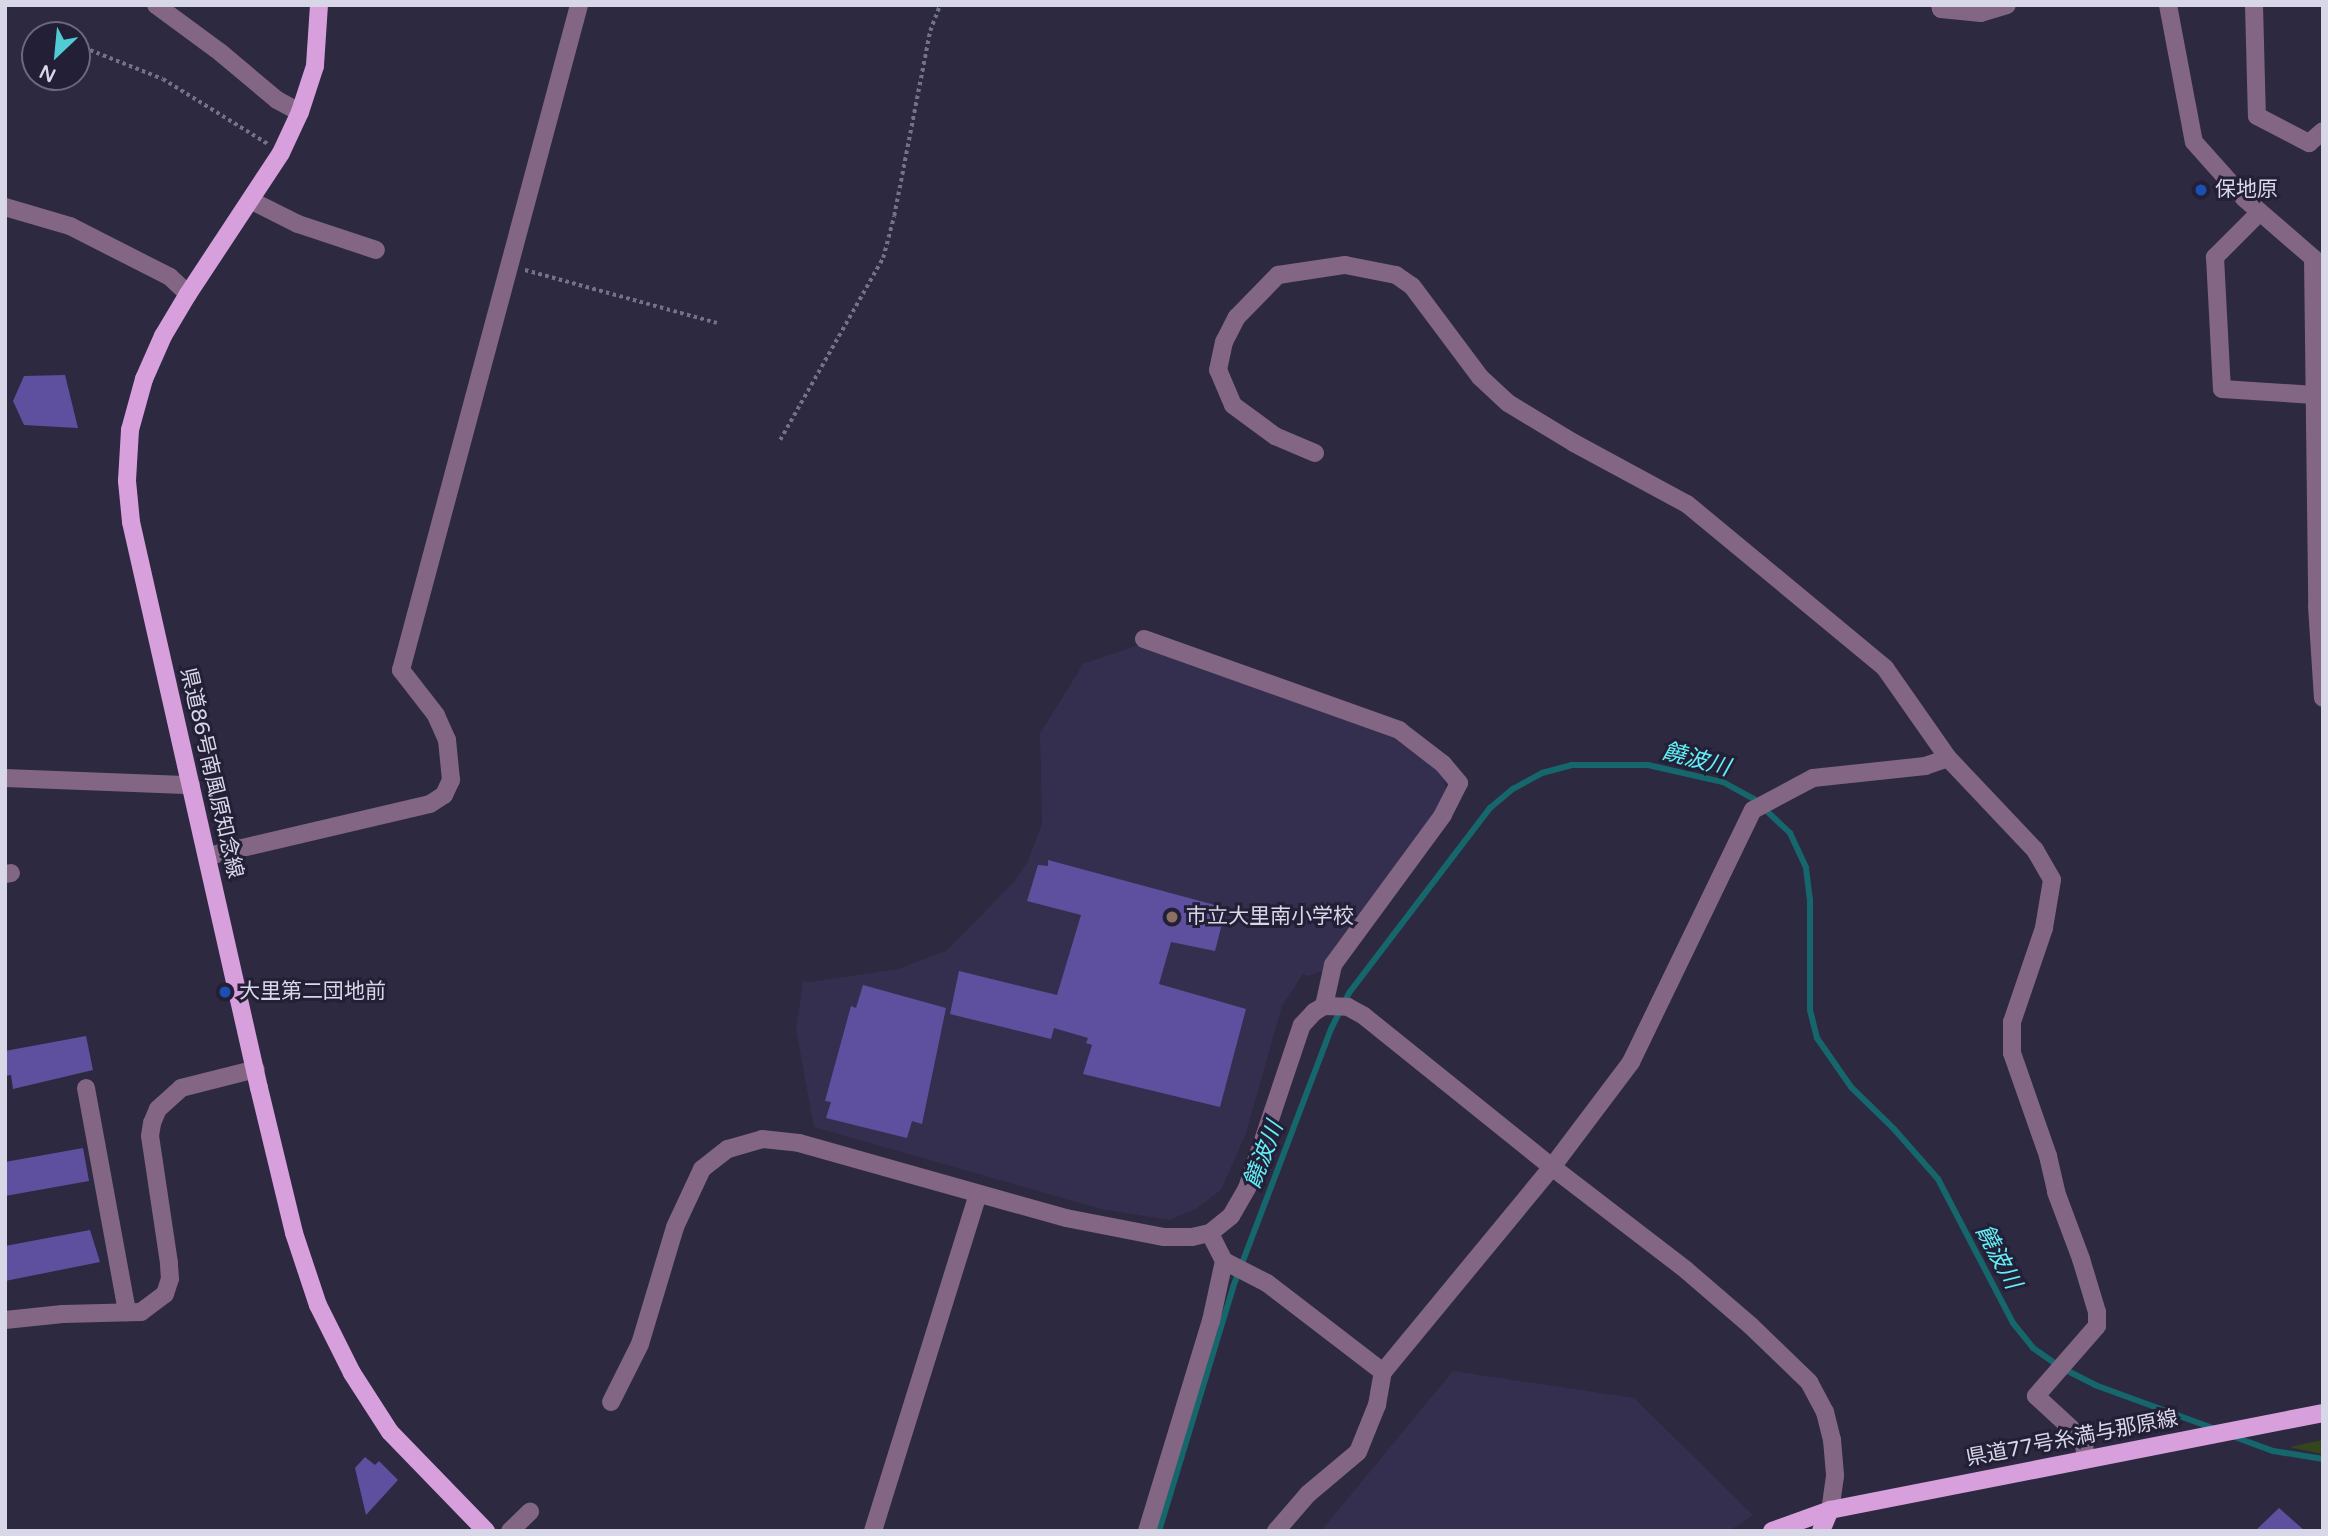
<!DOCTYPE html>
<html>
<head>
<meta charset="utf-8">
<style>
  body { margin:0 }
  #map { position:relative; width:2328px; height:1536px; overflow:hidden; background:#2c2941; font-family:"Varela Round","Noto Sans JP",sans-serif }
  div>[style] { position:absolute }
  [style*='--x'] { left:calc(var(--x)*1px); top:calc(var(--y)*1px); width:calc(var(--w)*1px); rotate:calc(var(--a)*1deg) }
  .built>* { inset:0; background:#342f4e }
  .green>* { inset:0; background:#33471a }
  .stream>* { height:6px; margin:-3px; padding:0 3px; transform-origin:3px; border-radius:3px; background:#16676b }
  .building>* { inset:0; background:#5f509f }
  .path>* { height:3.5px; margin-top:-1.75px; transform-origin:0; background:repeating-linear-gradient(90deg,#747287 0 3.5px,transparent 0 7px) }
  .minor>* { height:18px; margin:-9px; padding:0 9px; transform-origin:9px; border-radius:9px; background:#826683 }
  .major>* { height:18px; margin:-9px; padding:0 9px; transform-origin:9px; border-radius:9px; background:#d79fdb }
  .dots>* { width:19px; height:19px; translate:-50% -50%; box-sizing:border-box; border:4px solid #231f37; border-radius:50% }
  span { translate:-50% -50%; white-space:nowrap; text-align:center; line-height:1.15; -webkit-text-stroke:6px #231f37; paint-order:stroke }
  .poi-label { font-size:21px; color:#d8d7e7 }
  .left { translate:0 -50%; text-align:left }
  .street-label { font-size:21px; color:#d8d7e7 }
  .water-label { font-size:23px; color:#61f0f6; font-style:italic }
  .frame { position:absolute; inset:0; border:7px solid #d8d7e7; pointer-events:none }
  .north { position:absolute; left:21px; top:21px; width:70px; height:70px; box-sizing:border-box; background:#231f37; border:2px solid #6b697d; border-radius:50%; rotate:206deg; font-size:19px; font-weight:700; line-height:28px; text-align:center; color:#d8d7e7 }
  .north::after { content:''; display:block; margin:auto; width:24px; height:32px; background:#51ccd4; clip-path:polygon(50% 0,100% 100%,50% 72%,0 100%) }
</style>
</head>
<body>
<div id="map">
  <div class="built">
    <div style="clip-path:polygon(1139px 645px,1396px 736px,1442px 772px,1446px 791px,1444px 800px,1326px 970px,1308px 976px,1303px 974px,1282px 1006px,1245px 1136px,1221px 1190px,1197px 1208px,1170px 1220px,1101px 1209px,814px 1127px,796px 1030px,803px 981px,811px 982px,898px 969px,946px 951px,1014px 882px,1028px 861px,1042px 824px,1040px 734px,1083px 664px)"></div>
    <div style="clip-path:polygon(1453px 1371px,1634px 1398px,1753px 1515px,1729px 1531px,1321px 1531px)"></div>
  </div>
  <div class="green">
    <div style="clip-path:polygon(2323px 1440px,2323px 1454px,2289px 1447px)"></div>
  </div>
  <div class="stream">
    <div style="--x:2232;--y:1436;--w:44;--a:20.1"></div>
    <div style="--x:2273;--y:1451;--w:51;--a:9.1"></div>
    <div style="--x:1159;--y:1531;--w:255;--a:-73.1"></div>
    <div style="--x:1233;--y:1287;--w:276;--a:-69.2"></div>
    <div style="--x:1331;--y:1029;--w:40;--a:-63.4"></div>
    <div style="--x:1349;--y:993;--w:233;--a:-52.7"></div>
    <div style="--x:1490;--y:808;--w:30;--a:-40"></div>
    <div style="--x:1513;--y:789;--w:33;--a:-29"></div>
    <div style="--x:1542;--y:773;--w:30;--a:-15"></div>
    <div style="--x:1571;--y:765;--w:77;--a:0"></div>
    <div style="--x:1648;--y:765;--w:77;--a:12.8"></div>
    <div style="--x:1723;--y:782;--w:35;--a:29"></div>
    <div style="--x:1754;--y:799;--w:50;--a:43.4"></div>
    <div style="--x:1790;--y:833;--w:38;--a:65"></div>
    <div style="--x:1806;--y:868;--w:31;--a:83"></div>
    <div style="--x:1810;--y:899;--w:111;--a:90"></div>
    <div style="--x:1810;--y:1010;--w:29;--a:76"></div>
    <div style="--x:1817;--y:1038;--w:60;--a:55.2"></div>
    <div style="--x:1851;--y:1087;--w:60;--a:44.3"></div>
    <div style="--x:1894;--y:1129;--w:67;--a:48.7"></div>
    <div style="--x:1938;--y:1179;--w:162;--a:62.5"></div>
    <div style="--x:2013;--y:1323;--w:32;--a:51"></div>
    <div style="--x:2033;--y:1348;--w:35;--a:35"></div>
    <div style="--x:2062;--y:1368;--w:37;--a:27"></div>
    <div style="--x:2095;--y:1385;--w:128;--a:20.1"></div>
  </div>
  <div class="building">
    <div style="clip-path:polygon(65px 375px,78px 428px,24px 425px,13px 401px,24px 376px)"></div>
    <div style="clip-path:polygon(1048px 860px,1226px 908px,1215px 951px,1171px 942px,1159px 984px,1246px 1009px,1220px 1107px,1083px 1074px,1092px 1045px,1086px 1043px,1088px 1038px,1054px 1028px,1051px 1039px,950px 1014px,959px 971px,1057px 995px,1081px 915px,1027px 901px,1038px 865px,1048px 866px)"></div>
    <div style="clip-path:polygon(863px 985px,946px 1008px,922px 1124px,912px 1121px,907px 1138px,826px 1118px,831px 1102px,825px 1101px,851px 1006px,856px 1008px)"></div>
    <div style="clip-path:polygon(86px 1036px,93px 1070px,13px 1089px,11px 1075px,5px 1076px,5px 1051px)"></div>
    <div style="clip-path:polygon(83px 1148px,89px 1181px,5px 1196px,5px 1162px)"></div>
    <div style="clip-path:polygon(90px 1230px,100px 1262px,5px 1281px,5px 1246px)"></div>
    <div style="clip-path:polygon(365px 1457px,375px 1465px,379px 1461px,398px 1480px,366px 1515px,355px 1468px)"></div>
    <div style="clip-path:polygon(2279px 1508px,2305px 1531px,2255px 1531px)"></div>
  </div>
  <div class="path">
    <div style="--x:77;--y:45;--w:92;--a:21.6"></div>
    <div style="--x:163;--y:79;--w:123;--a:31.8"></div>
    <div style="--x:525;--y:270;--w:199;--a:15.4"></div>
    <div style="--x:780;--y:440;--w:209;--a:-60.5"></div>
    <div style="--x:883;--y:258;--w:43;--a:-75.3"></div>
    <div style="--x:894;--y:216;--w:188;--a:-79"></div>
    <div style="--x:930;--y:31;--w:28;--a:-69"></div>
  </div>
  <div class="minor">
    <div style="--x:156;--y:5;--w:81;--a:36.4"></div>
    <div style="--x:221;--y:53;--w:73;--a:40"></div>
    <div style="--x:277;--y:100;--w:26;--a:28"></div>
    <div style="--x:1940;--y:5;--w:4;--a:76"></div>
    <div style="--x:1941;--y:9;--w:40;--a:5.7"></div>
    <div style="--x:1981;--y:13;--w:27;--a:-17"></div>
    <div style="--x:2168;--y:5;--w:139;--a:79.3"></div>
    <div style="--x:2194;--y:142;--w:76;--a:48.2"></div>
    <div style="--x:2245;--y:199;--w:99;--a:40.9"></div>
    <div style="--x:2254;--y:5;--w:111;--a:88.5"></div>
    <div style="--x:2257;--y:116;--w:59;--a:27.4"></div>
    <div style="--x:2309;--y:143;--w:18;--a:-41"></div>
    <div style="--x:252;--y:201;--w:51;--a:26.6"></div>
    <div style="--x:298;--y:224;--w:82;--a:18.4"></div>
    <div style="--x:5;--y:207;--w:68;--a:16.3"></div>
    <div style="--x:70;--y:226;--w:112;--a:27"></div>
    <div style="--x:170;--y:277;--w:25;--a:43"></div>
    <div style="--x:2260;--y:212;--w:64;--a:135"></div>
    <div style="--x:2215;--y:257;--w:132;--a:87"></div>
    <div style="--x:2222;--y:389;--w:93;--a:3.7"></div>
    <div style="--x:2313;--y:258;--w:348;--a:89.3"></div>
    <div style="--x:2317;--y:606;--w:92;--a:86.3"></div>
    <div style="--x:1315;--y:453;--w:43;--a:-157"></div>
    <div style="--x:1275;--y:436;--w:52;--a:-143.6"></div>
    <div style="--x:1233;--y:405;--w:38;--a:-113"></div>
    <div style="--x:1218;--y:370;--w:29;--a:-78"></div>
    <div style="--x:1224;--y:342;--w:28;--a:-63"></div>
    <div style="--x:1237;--y:317;--w:59;--a:-45.7"></div>
    <div style="--x:1278;--y:275;--w:68;--a:-8.5"></div>
    <div style="--x:1345;--y:265;--w:52;--a:11.1"></div>
    <div style="--x:1396;--y:275;--w:19;--a:35"></div>
    <div style="--x:1412;--y:286;--w:114;--a:53.2"></div>
    <div style="--x:1480;--y:377;--w:38;--a:43"></div>
    <div style="--x:1508;--y:403;--w:77;--a:31.2"></div>
    <div style="--x:1574;--y:443;--w:128;--a:28.4"></div>
    <div style="--x:1687;--y:504;--w:257;--a:39.6"></div>
    <div style="--x:1885;--y:668;--w:110;--a:55"></div>
    <div style="--x:1948;--y:758;--w:127;--a:46.6"></div>
    <div style="--x:2035;--y:850;--w:34;--a:60"></div>
    <div style="--x:2052;--y:880;--w:49;--a:99.5"></div>
    <div style="--x:2044;--y:928;--w:99;--a:108.8"></div>
    <div style="--x:2012;--y:1022;--w:31;--a:90"></div>
    <div style="--x:2012;--y:1053;--w:109;--a:70.7"></div>
    <div style="--x:2048;--y:1156;--w:37;--a:77"></div>
    <div style="--x:2056;--y:1192;--w:72;--a:69.5"></div>
    <div style="--x:2081;--y:1259;--w:55;--a:73.2"></div>
    <div style="--x:2097;--y:1312;--w:14;--a:90"></div>
    <div style="--x:2097;--y:1326;--w:93;--a:131.1"></div>
    <div style="--x:2036;--y:1396;--w:53;--a:42.7"></div>
    <div style="--x:2075;--y:1432;--w:16;--a:55"></div>
    <div style="--x:2084;--y:1445;--w:13;--a:81"></div>
    <div style="--x:1144;--y:639;--w:271;--a:19.6"></div>
    <div style="--x:1399;--y:730;--w:56;--a:37.7"></div>
    <div style="--x:1443;--y:764;--w:25;--a:50"></div>
    <div style="--x:1459;--y:783;--w:36;--a:117"></div>
    <div style="--x:1443;--y:815;--w:186;--a:126.3"></div>
    <div style="--x:1333;--y:965;--w:42;--a:102.4"></div>
    <div style="--x:5;--y:778;--w:186;--a:2.2"></div>
    <div style="--x:208;--y:856;--w:228;--a:-13.2"></div>
    <div style="--x:430;--y:804;--w:17;--a:-33"></div>
    <div style="--x:444;--y:795;--w:17;--a:-65"></div>
    <div style="--x:451;--y:780;--w:40;--a:-95.7"></div>
    <div style="--x:447;--y:740;--w:27;--a:-114"></div>
    <div style="--x:436;--y:715;--w:57;--a:-127.9"></div>
    <div style="--x:401;--y:670;--w:688;--a:-75.01"></div>
    <div style="--x:5;--y:874;--w:6;--a:-9"></div>
    <div style="--x:86;--y:1088;--w:228;--a:79.6"></div>
    <div style="--x:1224;--y:1261;--w:48;--a:27.1"></div>
    <div style="--x:1267;--y:1283;--w:146;--a:37.5"></div>
    <div style="--x:5;--y:1320;--w:58;--a:-5.9"></div>
    <div style="--x:63;--y:1314;--w:78;--a:-1.5"></div>
    <div style="--x:141;--y:1312;--w:30;--a:-37"></div>
    <div style="--x:165;--y:1294;--w:16;--a:-72"></div>
    <div style="--x:170;--y:1279;--w:16;--a:-94"></div>
    <div style="--x:169;--y:1263;--w:128;--a:-98.5"></div>
    <div style="--x:150;--y:1136;--w:13;--a:-81"></div>
    <div style="--x:152;--y:1123;--w:15;--a:-67"></div>
    <div style="--x:158;--y:1109;--w:31;--a:-42"></div>
    <div style="--x:181;--y:1088;--w:77;--a:-14.2"></div>
    <div style="--x:611;--y:1402;--w:65;--a:-63.4"></div>
    <div style="--x:640;--y:1344;--w:122;--a:-73.3"></div>
    <div style="--x:675;--y:1227;--w:64;--a:-65"></div>
    <div style="--x:702;--y:1169;--w:33;--a:-38"></div>
    <div style="--x:728;--y:1149;--w:35;--a:-16"></div>
    <div style="--x:762;--y:1139;--w:37;--a:6"></div>
    <div style="--x:799;--y:1143;--w:277;--a:15.7"></div>
    <div style="--x:1066;--y:1218;--w:100;--a:11"></div>
    <div style="--x:1164;--y:1237;--w:28;--a:0"></div>
    <div style="--x:1192;--y:1237;--w:18;--a:-13"></div>
    <div style="--x:1210;--y:1233;--w:27;--a:-39"></div>
    <div style="--x:1231;--y:1216;--w:32;--a:-60"></div>
    <div style="--x:1247;--y:1188;--w:172;--a:-71.4"></div>
    <div style="--x:1302;--y:1025;--w:18;--a:-47"></div>
    <div style="--x:1314;--y:1012;--w:12;--a:-31"></div>
    <div style="--x:1324;--y:1006;--w:24;--a:2"></div>
    <div style="--x:1348;--y:1007;--w:18;--a:29"></div>
    <div style="--x:1364;--y:1016;--w:241;--a:38.8"></div>
    <div style="--x:1552;--y:1167;--w:169;--a:37.5"></div>
    <div style="--x:1686;--y:1270;--w:86;--a:40.7"></div>
    <div style="--x:1751;--y:1326;--w:81;--a:44"></div>
    <div style="--x:1809;--y:1382;--w:34;--a:62"></div>
    <div style="--x:1825;--y:1412;--w:29;--a:76"></div>
    <div style="--x:1832;--y:1440;--w:36;--a:85"></div>
    <div style="--x:1835;--y:1476;--w:34;--a:98"></div>
    <div style="--x:510;--y:1531;--w:28;--a:-44"></div>
    <div style="--x:873;--y:1531;--w:353;--a:-72.7"></div>
    <div style="--x:1147;--y:1531;--w:220;--a:-73.1"></div>
    <div style="--x:1211;--y:1321;--w:61;--a:-77.8"></div>
    <div style="--x:1224;--y:1261;--w:31;--a:-117"></div>
    <div style="--x:1276;--y:1531;--w:49;--a:-49.1"></div>
    <div style="--x:1308;--y:1494;--w:65;--a:-40"></div>
    <div style="--x:1358;--y:1452;--w:51;--a:-68"></div>
    <div style="--x:1377;--y:1405;--w:34;--a:-80"></div>
    <div style="--x:1383;--y:1372;--w:266;--a:-50.5"></div>
    <div style="--x:1552;--y:1167;--w:131;--a:-53"></div>
    <div style="--x:1631;--y:1062;--w:280;--a:-64.2"></div>
    <div style="--x:1753;--y:810;--w:68;--a:-28.1"></div>
    <div style="--x:1813;--y:778;--w:113;--a:-6.1"></div>
    <div style="--x:1925;--y:766;--w:24;--a:-19"></div>
  </div>
  <div class="major">
    <div style="--x:319;--y:5;--w:61;--a:93.8"></div>
    <div style="--x:315;--y:66;--w:48;--a:108.1"></div>
    <div style="--x:300;--y:112;--w:45;--a:114.9"></div>
    <div style="--x:281;--y:153;--w:169;--a:123.4"></div>
    <div style="--x:188;--y:294;--w:49;--a:120.8"></div>
    <div style="--x:163;--y:336;--w:47;--a:113.8"></div>
    <div style="--x:144;--y:379;--w:53;--a:105.4"></div>
    <div style="--x:130;--y:430;--w:51;--a:93.4"></div>
    <div style="--x:127;--y:481;--w:41;--a:84.4"></div>
    <div style="--x:131;--y:522;--w:580;--a:77.26"></div>
    <div style="--x:259;--y:1088;--w:149;--a:76.4"></div>
    <div style="--x:294;--y:1233;--w:76;--a:71.6"></div>
    <div style="--x:318;--y:1305;--w:76;--a:63.4"></div>
    <div style="--x:352;--y:1373;--w:70;--a:57.2"></div>
    <div style="--x:390;--y:1432;--w:138;--a:45.9"></div>
    <div style="--x:1772;--y:1531;--w:62;--a:-19.9"></div>
    <div style="--x:1830;--y:1510;--w:502;--a:-11.13"></div>
    <div style="--x:1821;--y:1531;--w:23;--a:-67"></div>
  </div>
  <div class="dots">
    <div style="left:2201px;top:190px;background:#1a4fb4"></div>
    <div style="left:1172px;top:917px;background:#8d6e63"></div>
    <div style="left:225px;top:992px;background:#1a4fb4"></div>
  </div>
  <div class="poi-label">
    <span class="left" style="left:2215px;top:190px">保地原</span>
    <span class="left" style="left:1186px;top:917px">市立大里南小学校</span>
    <span class="left" style="left:239px;top:992px">大里第二団地前</span>
  </div>
  <div class="street-label">
    <span style="left:211px;top:773px;rotate:77deg">県道86号南風原知念線</span>
    <span style="left:2072px;top:1439px;rotate:-11deg">県道77号糸満与那原線</span>
  </div>
  <div class="water-label">
    <span style="left:1696px;top:760px;rotate:15deg">饒波川</span>
    <span style="left:1264px;top:1155px;rotate:-69deg">饒波川</span>
    <span style="left:1998px;top:1257px;rotate:62deg">饒波川</span>
  </div>
  <div class="frame"></div>
  <div class="north">N</div>
</div>
</body>
</html>
